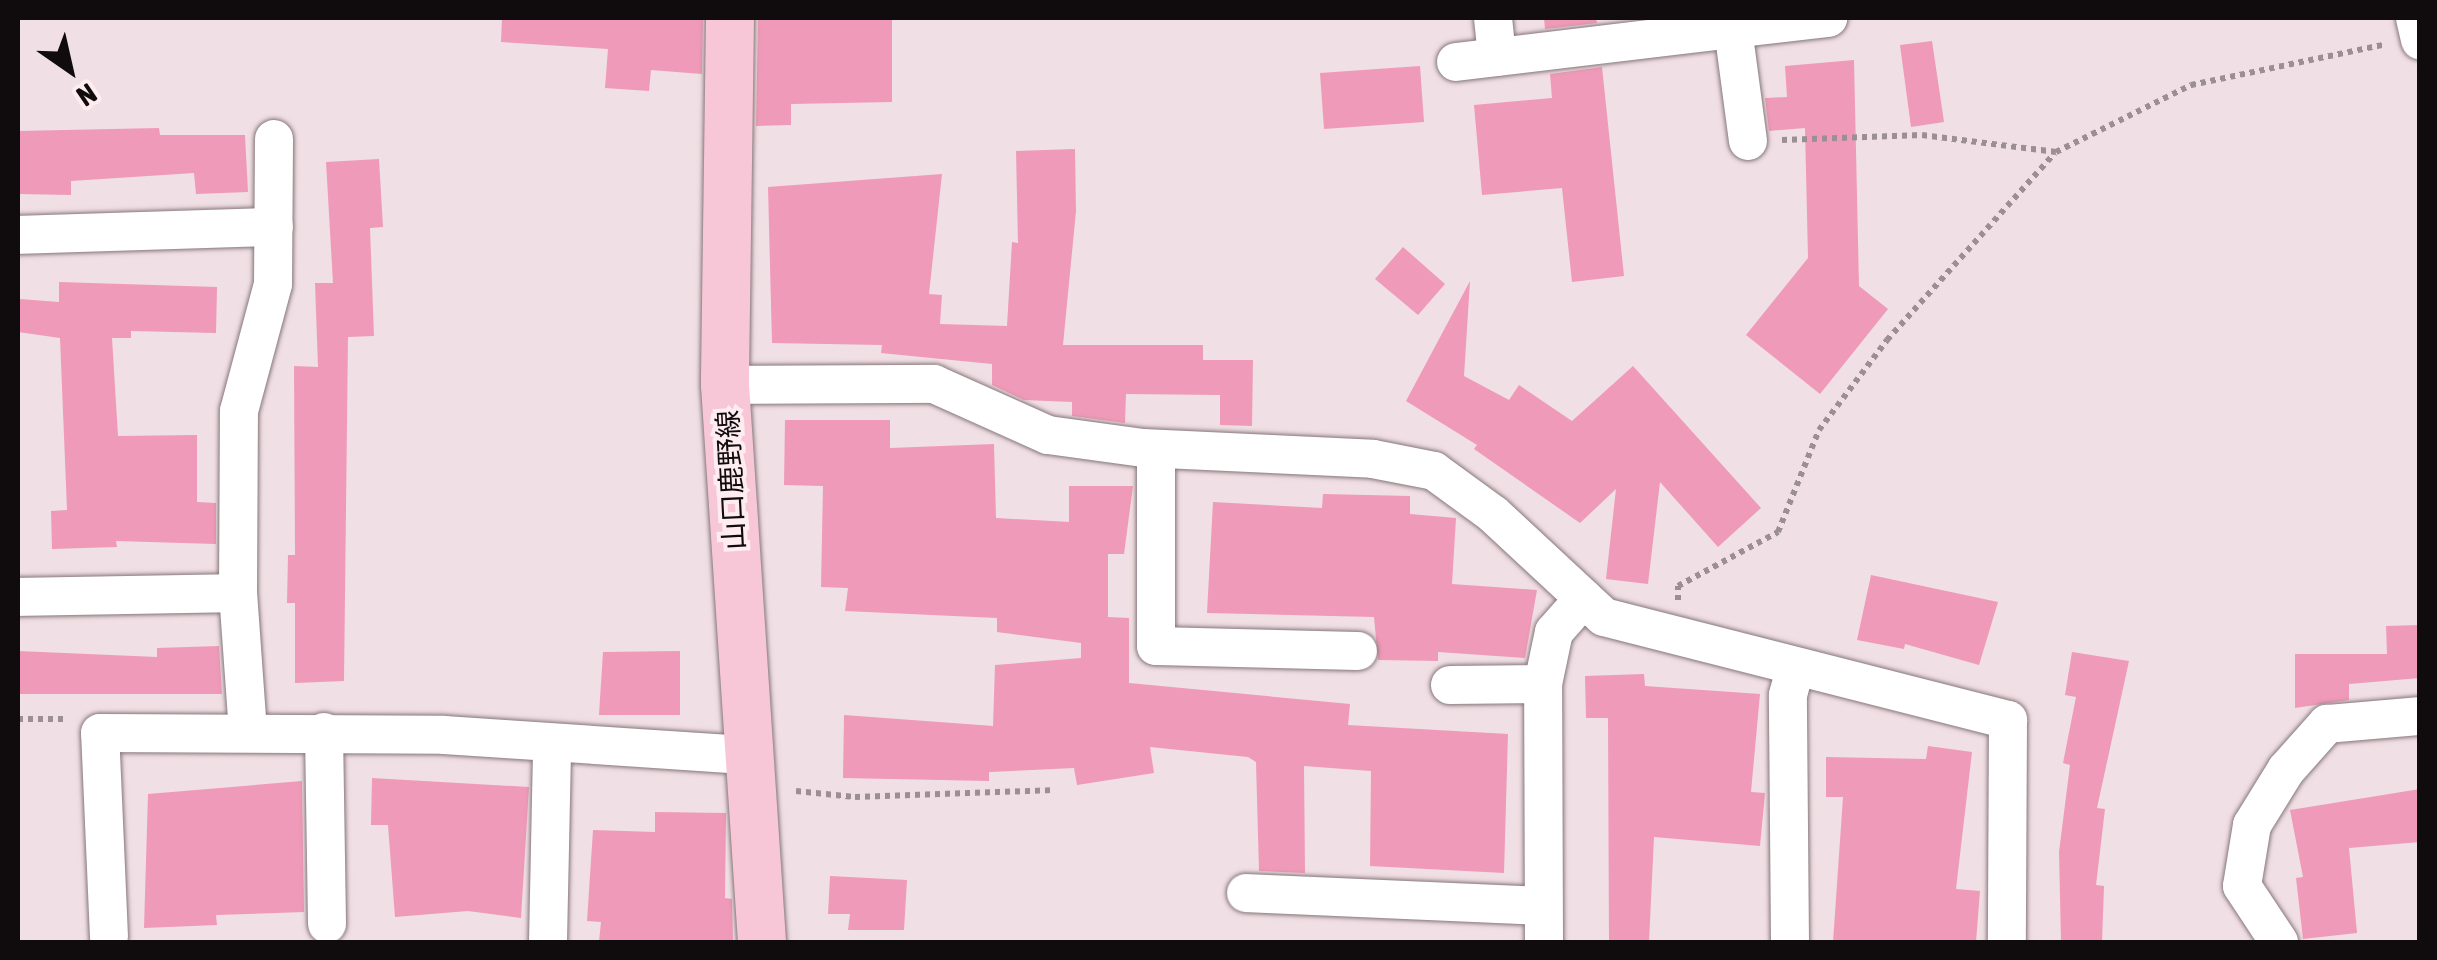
<!DOCTYPE html>
<html>
<head>
<meta charset="utf-8">
<style>
  body { margin:0 }
  #map { position:relative; width:2437px; height:960px; overflow:hidden; background:#f0dfe4; font-family:"Asap Condensed","Noto Sans JP",sans-serif }
  div>[style] { position:absolute }
  [style*='--x'] { left:calc(var(--x)*1px); top:calc(var(--y)*1px); width:calc(var(--w)*1px); rotate:calc(var(--a)*1deg) }
  .building>* { inset:0; background:#ef9ab8 }
  .path>* { height:6px; margin-top:-3px; transform-origin:0; background:repeating-linear-gradient(90deg,#9b8f92 0 5px,transparent 0 10px) }
  .roads { filter:drop-shadow(0 0 2px #86777b) drop-shadow(0 0 2px #86777b) }
  .minor>* { height:38px; margin:-19px; padding:0 19px; transform-origin:19px; border-radius:19px; background:#fff }
  .major>* { height:48px; margin:-24px; padding:0 24px; transform-origin:24px; border-radius:24px; background:#f7c7d8 }
  span { translate:-50% -50%; white-space:nowrap; text-align:center; line-height:1.15; -webkit-text-stroke:8px #feecf1; paint-order:stroke }
  .street-label { font-size:28px; color:#100b0d }
  .frame { position:absolute; inset:0; border:20px solid #100b0d; pointer-events:none }
  .north { position:absolute; left:20px; top:20px; width:100px; height:100px; -webkit-text-stroke:8px #feecf1; paint-order:stroke; rotate:146deg; font-size:28px; font-weight:700; line-height:40px; text-align:center; color:#100b0d }
  .north::after { content:''; display:block; margin:auto; width:35px; height:45px; background:#100b0d; clip-path:polygon(50% 0,100% 100%,50% 72%,0 100%) }
</style>
</head>
<body>
<div id="map">
  <div class="building">
    <div style="clip-path:polygon(502px 18px,703px 18px,702px 74px,651px 70px,649px 91px,605px 88px,608px 49px,501px 42px)"></div>
    <div style="clip-path:polygon(758px 18px,892px 18px,892px 102px,791px 104px,791px 125px,756px 126px)"></div>
    <div style="clip-path:polygon(1544px 18px,1596px 18px,1597px 23px,1545px 29px)"></div>
    <div style="clip-path:polygon(1932px 41px,1944px 122px,1911px 127px,1900px 45px)"></div>
    <div style="clip-path:polygon(1854px 60px,1859px 286px,1888px 309px,1820px 394px,1746px 335px,1808px 258px,1805px 128px,1769px 131px,1765px 98px,1787px 97px,1785px 66px)"></div>
    <div style="clip-path:polygon(1420px 66px,1424px 122px,1324px 129px,1320px 73px)"></div>
    <div style="clip-path:polygon(1602px 67px,1624px 276px,1572px 282px,1562px 188px,1482px 195px,1474px 105px,1552px 98px,1550px 74px)"></div>
    <div style="clip-path:polygon(159px 128px,160px 135px,245px 135px,248px 192px,196px 194px,194px 173px,71px 181px,71px 195px,18px 194px,18px 131px)"></div>
    <div style="clip-path:polygon(1075px 149px,1076px 211px,1063px 345px,1203px 345px,1203px 360px,1253px 360px,1252px 426px,1220px 425px,1220px 395px,1126px 394px,1125px 423px,1072px 416px,1072px 402px,1024px 400px,992px 385px,992px 364px,881px 353px,882px 345px,772px 343px,768px 187px,942px 174px,929px 294px,942px 295px,940px 324px,1007px 326px,1012px 242px,1018px 243px,1016px 151px)"></div>
    <div style="clip-path:polygon(379px 159px,383px 227px,370px 228px,374px 336px,348px 337px,344px 681px,295px 683px,295px 603px,287px 603px,288px 555px,295px 555px,294px 366px,318px 367px,315px 283px,333px 283px,326px 162px)"></div>
    <div style="clip-path:polygon(1403px 247px,1445px 284px,1418px 315px,1375px 279px)"></div>
    <div style="clip-path:polygon(1470px 281px,1464px 376px,1509px 400px,1519px 385px,1572px 421px,1633px 366px,1761px 508px,1718px 547px,1660px 482px,1648px 584px,1606px 579px,1616px 489px,1580px 523px,1474px 449px,1477px 445px,1406px 401px)"></div>
    <div style="clip-path:polygon(59px 282px,217px 287px,216px 333px,131px 331px,131px 338px,112px 338px,118px 436px,197px 435px,197px 502px,216px 503px,216px 544px,116px 541px,117px 547px,52px 549px,51px 511px,67px 510px,60px 338px,18px 332px,18px 318px,19px 299px,59px 302px)"></div>
    <div style="clip-path:polygon(785px 420px,890px 420px,890px 448px,994px 444px,996px 518px,1069px 522px,1069px 486px,1133px 486px,1124px 554px,1108px 554px,1108px 617px,1129px 618px,1129px 683px,1350px 704px,1348px 725px,1508px 734px,1504px 873px,1370px 866px,1371px 771px,1304px 766px,1305px 873px,1259px 871px,1256px 762px,1248px 757px,1150px 747px,1154px 773px,1077px 785px,1074px 768px,989px 772px,989px 781px,843px 778px,844px 715px,993px 726px,995px 665px,1081px 658px,1081px 643px,997px 632px,997px 618px,845px 611px,848px 588px,821px 587px,823px 486px,784px 485px)"></div>
    <div style="clip-path:polygon(1323px 494px,1410px 496px,1410px 514px,1456px 518px,1452px 584px,1537px 590px,1525px 658px,1438px 652px,1438px 661px,1378px 660px,1374px 617px,1207px 613px,1213px 502px,1322px 508px)"></div>
    <div style="clip-path:polygon(1871px 575px,1998px 602px,1979px 665px,1905px 644px,1904px 649px,1857px 640px)"></div>
    <div style="clip-path:polygon(2420px 625px,2420px 678px,2349px 684px,2349px 700px,2295px 708px,2295px 654px,2387px 654px,2386px 626px)"></div>
    <div style="clip-path:polygon(219px 646px,222px 694px,18px 694px,18px 651px,157px 657px,157px 648px)"></div>
    <div style="clip-path:polygon(680px 651px,680px 715px,599px 715px,603px 652px)"></div>
    <div style="clip-path:polygon(2072px 652px,2129px 661px,2097px 808px,2105px 809px,2096px 885px,2104px 886px,2102px 942px,2061px 942px,2059px 852px,2070px 765px,2063px 763px,2076px 697px,2065px 695px)"></div>
    <div style="clip-path:polygon(1644px 674px,1645px 686px,1760px 694px,1751px 792px,1765px 793px,1760px 846px,1654px 837px,1649px 942px,1609px 942px,1608px 718px,1586px 718px,1585px 676px)"></div>
    <div style="clip-path:polygon(1928px 746px,1972px 752px,1956px 889px,1980px 891px,1976px 942px,1833px 942px,1843px 797px,1826px 797px,1826px 757px,1926px 759px)"></div>
    <div style="clip-path:polygon(372px 778px,529px 787px,521px 918px,468px 911px,395px 917px,388px 825px,371px 825px)"></div>
    <div style="clip-path:polygon(302px 781px,304px 912px,216px 915px,217px 925px,144px 928px,148px 794px)"></div>
    <div style="clip-path:polygon(2420px 789px,2420px 842px,2349px 848px,2357px 933px,2303px 939px,2296px 878px,2303px 877px,2290px 810px)"></div>
    <div style="clip-path:polygon(655px 812px,726px 813px,725px 898px,732px 899px,733px 942px,599px 942px,601px 922px,587px 921px,593px 830px,655px 832px)"></div>
    <div style="clip-path:polygon(830px 876px,907px 880px,904px 930px,848px 930px,850px 914px,828px 914px)"></div>
  </div>
  <div class="path">
    <div style="--x:1782;--y:140;--w:140;--a:-2"></div>
    <div style="--x:1922;--y:135;--w:135;--a:7.2"></div>
    <div style="--x:2056;--y:152;--w:151;--a:-26.4"></div>
    <div style="--x:2191;--y:85;--w:196;--a:-11.8"></div>
    <div style="--x:1678;--y:600;--w:14;--a:-90"></div>
    <div style="--x:1678;--y:586;--w:114;--a:-28.4"></div>
    <div style="--x:1778;--y:532;--w:110;--a:-68.1"></div>
    <div style="--x:1819;--y:430;--w:113;--a:-52.9"></div>
    <div style="--x:1887;--y:340;--w:251;--a:-48.1"></div>
    <div style="--x:18;--y:719;--w:47;--a:0"></div>
    <div style="--x:796;--y:791;--w:59;--a:5.8"></div>
    <div style="--x:855;--y:797;--w:197;--a:-2"></div>
  </div>
  <div class="roads">
    <div class="minor">
      <div style="--x:1493;--y:18;--w:39;--a:84"></div>
      <div style="--x:2415;--y:18;--w:23;--a:77"></div>
      <div style="--x:1456;--y:62;--w:279;--a:-6.8"></div>
      <div style="--x:1733;--y:29;--w:11;--a:-95"></div>
      <div style="--x:1748;--y:141;--w:113;--a:-97.6"></div>
      <div style="--x:1733;--y:29;--w:96;--a:-6.6"></div>
      <div style="--x:18;--y:235;--w:256;--a:-1.8"></div>
      <div style="--x:725;--y:385;--w:209;--a:-0.3"></div>
      <div style="--x:934;--y:384;--w:125;--a:24.1"></div>
      <div style="--x:1048;--y:435;--w:96;--a:7.8"></div>
      <div style="--x:1143;--y:448;--w:230;--a:2.7"></div>
      <div style="--x:1373;--y:459;--w:62;--a:11.1"></div>
      <div style="--x:1434;--y:471;--w:73;--a:36.1"></div>
      <div style="--x:1493;--y:514;--w:151;--a:42.9"></div>
      <div style="--x:1604;--y:617;--w:417;--a:14.3"></div>
      <div style="--x:2008;--y:720;--w:222;--a:90.3"></div>
      <div style="--x:1156;--y:449;--w:197;--a:90"></div>
      <div style="--x:1156;--y:646;--w:202;--a:1.4"></div>
      <div style="--x:18;--y:597;--w:220;--a:-1"></div>
      <div style="--x:1450;--y:685;--w:93;--a:-0.6"></div>
      <div style="--x:248;--y:732;--w:139;--a:-94.1"></div>
      <div style="--x:238;--y:593;--w:182;--a:-89.7"></div>
      <div style="--x:239;--y:411;--w:131;--a:-75"></div>
      <div style="--x:273;--y:284;--w:145;--a:-89.6"></div>
      <div style="--x:324;--y:732;--w:192;--a:89.1"></div>
      <div style="--x:1246;--y:893;--w:296;--a:2.5"></div>
      <div style="--x:109;--y:937;--w:204;--a:-92.5"></div>
      <div style="--x:100;--y:733;--w:344;--a:0.3"></div>
      <div style="--x:444;--y:735;--w:305;--a:3.8"></div>
      <div style="--x:548;--y:942;--w:199;--a:-88.8"></div>
      <div style="--x:1544;--y:942;--w:258;--a:-90.2"></div>
      <div style="--x:1543;--y:684;--w:53;--a:-78.1"></div>
      <div style="--x:1554;--y:632;--w:45;--a:-48.6"></div>
      <div style="--x:1790;--y:942;--w:247;--a:-90.5"></div>
      <div style="--x:1788;--y:695;--w:28;--a:-75"></div>
      <div style="--x:2279;--y:942;--w:67;--a:-123.5"></div>
      <div style="--x:2242;--y:886;--w:62;--a:-80.7"></div>
      <div style="--x:2252;--y:825;--w:65;--a:-58.3"></div>
      <div style="--x:2286;--y:770;--w:62;--a:-48.3"></div>
      <div style="--x:2327;--y:724;--w:93;--a:-4.9"></div>
    </div>
    <div class="major">
      <div style="--x:730;--y:18;--w:367;--a:90.8"></div>
      <div style="--x:725;--y:385;--w:558;--a:86.2"></div>
    </div>
  </div>
  <div class="street-label">
    <span style="left:731px;top:480px;rotate:-93deg">山口鹿野線</span>
  </div>
  <div class="frame"></div>
  <div class="north">N</div>
</div>
</body>
</html>
